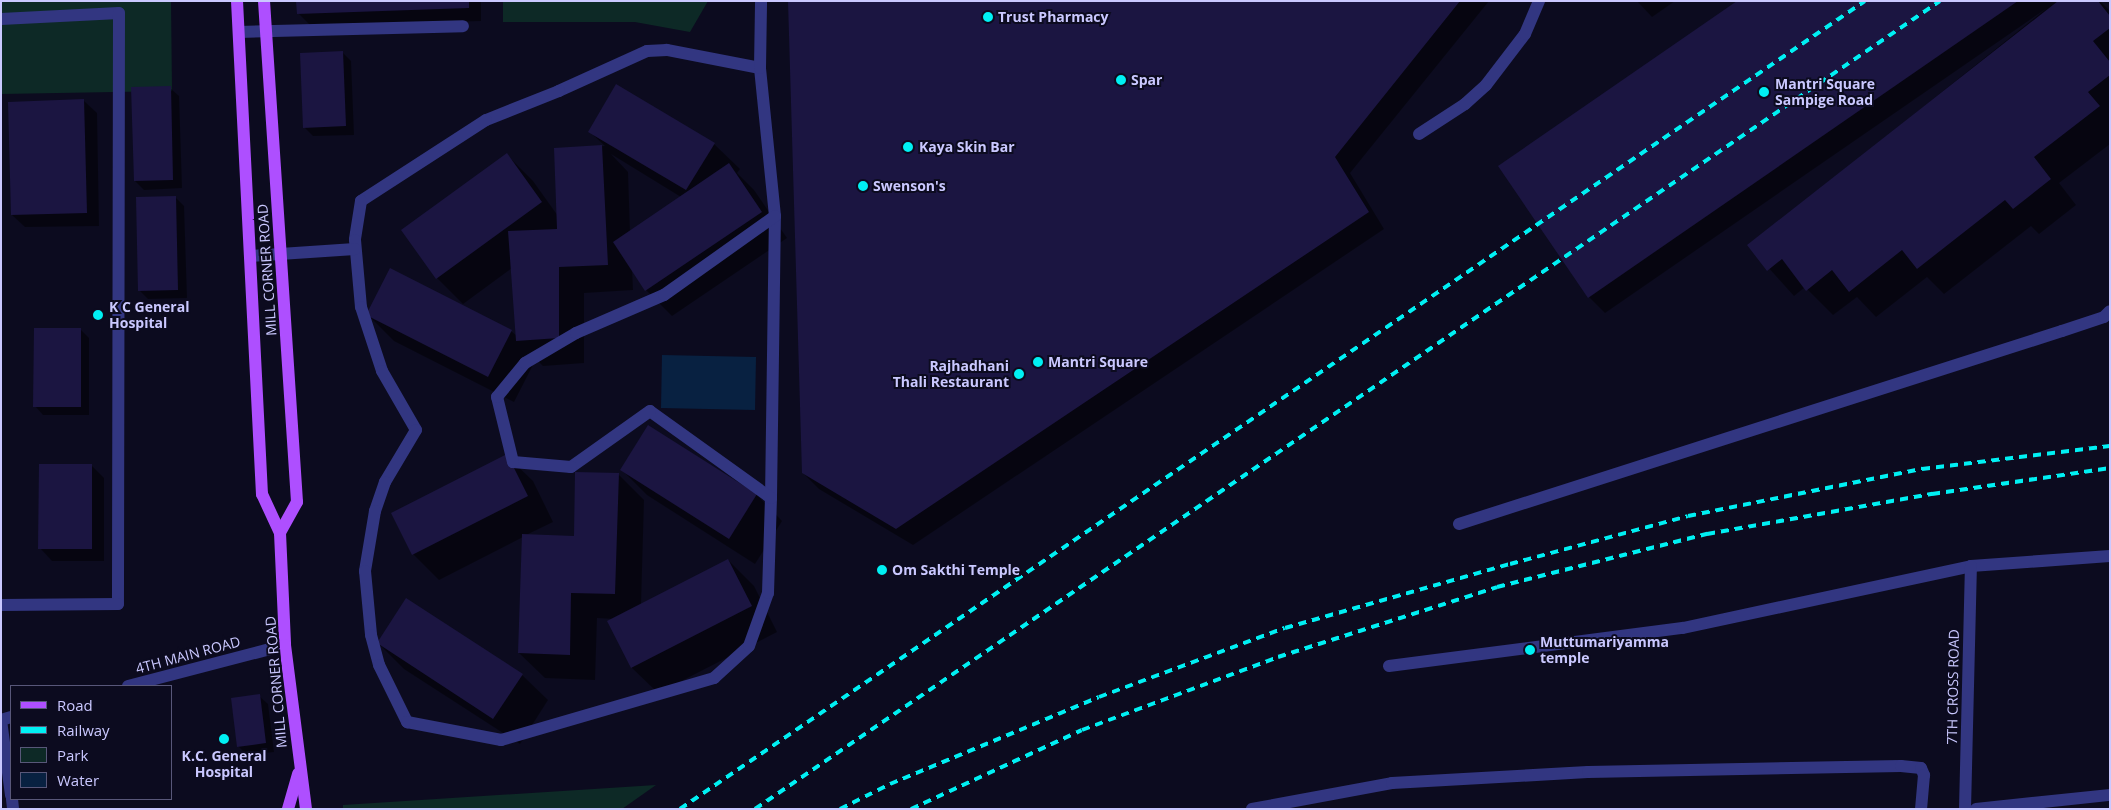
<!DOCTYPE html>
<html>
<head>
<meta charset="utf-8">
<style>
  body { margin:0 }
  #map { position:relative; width:2111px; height:810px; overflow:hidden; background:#0c0b1f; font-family:"Open Sans",sans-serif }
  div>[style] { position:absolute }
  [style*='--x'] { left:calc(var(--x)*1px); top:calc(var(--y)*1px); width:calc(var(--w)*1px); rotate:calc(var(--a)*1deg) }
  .green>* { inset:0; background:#0d2926 }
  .water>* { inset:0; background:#082141 }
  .shadow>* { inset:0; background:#0007 }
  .building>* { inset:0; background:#1b1541 }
  .minor>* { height:12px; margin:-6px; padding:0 6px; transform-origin:6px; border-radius:6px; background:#323681 }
  .major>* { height:12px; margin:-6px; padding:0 6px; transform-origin:6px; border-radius:6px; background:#ae4fff }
  .rail>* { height:4px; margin-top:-2px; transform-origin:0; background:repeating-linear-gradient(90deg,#00f0f3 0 8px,transparent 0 14px) }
  .dots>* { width:14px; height:14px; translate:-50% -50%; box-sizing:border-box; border:2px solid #0c0b1f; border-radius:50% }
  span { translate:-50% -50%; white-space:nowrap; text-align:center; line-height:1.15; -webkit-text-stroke:4px #0c0b1f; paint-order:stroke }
  .poi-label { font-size:14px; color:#cac8ff; font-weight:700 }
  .left { translate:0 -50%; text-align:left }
  .right { translate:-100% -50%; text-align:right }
  .street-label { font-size:14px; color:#cac8ff }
  .frame { position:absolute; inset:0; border:2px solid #cac8ff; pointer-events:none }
  .legend { position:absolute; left:10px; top:685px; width:162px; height:115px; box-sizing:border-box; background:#0c0b1f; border:1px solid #585779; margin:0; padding:6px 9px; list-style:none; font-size:15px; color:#cac8ff }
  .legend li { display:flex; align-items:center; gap:10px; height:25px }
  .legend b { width:25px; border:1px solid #585779 }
</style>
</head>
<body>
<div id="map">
  <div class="green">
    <div style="clip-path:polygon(1px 1px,171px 1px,172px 91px,1px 94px)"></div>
    <div style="clip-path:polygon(503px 1px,708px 1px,690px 32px,635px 22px,503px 22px)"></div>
    <div style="clip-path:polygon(656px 785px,622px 809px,343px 809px,343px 805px)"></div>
  </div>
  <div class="water">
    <div style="clip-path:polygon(662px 355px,756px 357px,755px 410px,661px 408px)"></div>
  </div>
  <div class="shadow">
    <div style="clip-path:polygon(298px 1px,481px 1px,481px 21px,311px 26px,298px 13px)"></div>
    <div style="clip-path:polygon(789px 1px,1489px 1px,1350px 173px,1384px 229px,913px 545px,819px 489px,803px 473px)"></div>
    <div style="clip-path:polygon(1637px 1px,1675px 1px,1652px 17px)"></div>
    <div style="clip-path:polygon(1739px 1px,2100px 1px,2110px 11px,2110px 144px,2059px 183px,2076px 205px,2039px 234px,2031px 226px,1944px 294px,1927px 277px,1876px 317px,1857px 297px,1833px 315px,1805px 287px,1794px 296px,1749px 246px,2047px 8px,1605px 313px,1589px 297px)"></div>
    <div style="clip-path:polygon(343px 53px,351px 61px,354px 135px,313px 136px,304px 127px)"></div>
    <div style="clip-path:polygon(170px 88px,179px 96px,182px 188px,144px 190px,135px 181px)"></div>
    <div style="clip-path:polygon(84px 101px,97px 113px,99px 226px,25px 227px,12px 215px)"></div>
    <div style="clip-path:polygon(evenodd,590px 132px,714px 144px,740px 169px,737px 173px,754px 190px,787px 238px,672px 316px,646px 290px,632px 268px,633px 290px,584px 293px,584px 363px,543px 366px,536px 359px,514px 402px,394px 341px,368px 315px,511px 331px,517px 336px,512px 268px,463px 304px,437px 278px,507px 155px,533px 181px,558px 216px,555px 149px,605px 146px,590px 132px,611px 154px,681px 197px,630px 232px,628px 172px,611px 154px)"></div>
    <div style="clip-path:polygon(175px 197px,184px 206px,187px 298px,148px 299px,139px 290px)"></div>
    <div style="clip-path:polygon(80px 329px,89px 338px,89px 415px,43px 415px,35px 406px)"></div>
    <div style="clip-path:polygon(507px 456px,533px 481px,553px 522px,526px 535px,575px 537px,618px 474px,644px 500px,641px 605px,728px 560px,754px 586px,777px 632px,658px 693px,632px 668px,609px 621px,614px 619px,597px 618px,595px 680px,545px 678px,519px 653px,523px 537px,439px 580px,413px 554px)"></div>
    <div style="clip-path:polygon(92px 466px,104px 478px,104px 561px,52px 561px,40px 548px)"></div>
    <div style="clip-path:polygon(621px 469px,757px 495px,782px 521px,755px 564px,647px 495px)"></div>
    <div style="clip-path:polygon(378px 643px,522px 675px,548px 700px,520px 744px,404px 669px)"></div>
    <div style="clip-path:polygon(259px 696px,268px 704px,274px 752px,247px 755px,238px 746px)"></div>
  </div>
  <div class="building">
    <div style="clip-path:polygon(296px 1px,469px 1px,469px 8px,297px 14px)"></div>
    <div style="clip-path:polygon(788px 1px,1460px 1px,1335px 157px,1369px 212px,896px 529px,802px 473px)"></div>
    <div style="clip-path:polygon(1737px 1px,2018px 1px,1588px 298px,1498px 166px)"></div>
    <div style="clip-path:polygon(2058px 1px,2098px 1px,2110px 16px,2110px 28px,2093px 41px,2110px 62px,2110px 75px,2088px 92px,2100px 106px,2034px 157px,2051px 179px,2013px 209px,2005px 200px,1917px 269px,1902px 250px,1849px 292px,1832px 270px,1806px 291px,1782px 259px,1767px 271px,1747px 245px)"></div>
    <div style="clip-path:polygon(343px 51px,346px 126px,303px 128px,300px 53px)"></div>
    <div style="clip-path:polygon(616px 84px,715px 143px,686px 190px,588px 132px)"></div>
    <div style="clip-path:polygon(171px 86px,173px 180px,134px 181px,131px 87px)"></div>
    <div style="clip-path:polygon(84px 99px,87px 213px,11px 215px,8px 102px)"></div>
    <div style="clip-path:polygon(602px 145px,608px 265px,559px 267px,559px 338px,516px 341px,508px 231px,557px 229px,554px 148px)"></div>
    <div style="clip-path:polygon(507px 153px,542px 202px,436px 279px,401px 230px)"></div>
    <div style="clip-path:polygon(729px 163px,762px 212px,645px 291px,613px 242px)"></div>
    <div style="clip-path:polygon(176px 196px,178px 290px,138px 291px,136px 197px)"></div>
    <div style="clip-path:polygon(390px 268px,512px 330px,488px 377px,366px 315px)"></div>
    <div style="clip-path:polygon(34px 328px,81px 328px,81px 407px,33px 407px)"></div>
    <div style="clip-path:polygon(648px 425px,757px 494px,729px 539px,620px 470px)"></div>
    <div style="clip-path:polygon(507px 454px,528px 496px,412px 555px,391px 513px)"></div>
    <div style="clip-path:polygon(39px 464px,92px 464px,92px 549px,38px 549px)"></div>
    <div style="clip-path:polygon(575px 472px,619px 473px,615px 594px,571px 593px,570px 655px,518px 653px,522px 534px,574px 536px)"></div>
    <div style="clip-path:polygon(728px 559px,752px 606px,631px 668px,607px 621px)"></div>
    <div style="clip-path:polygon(406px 598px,523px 674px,493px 719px,377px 643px)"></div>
    <div style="clip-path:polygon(260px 694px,266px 743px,237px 747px,231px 698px)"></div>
  </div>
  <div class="minor">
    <div style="--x:1;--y:19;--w:118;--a:-2.9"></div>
    <div style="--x:119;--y:13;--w:591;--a:90.1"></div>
    <div style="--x:118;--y:604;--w:117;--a:179.5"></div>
    <div style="--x:239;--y:32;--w:224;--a:-1.5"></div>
    <div style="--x:760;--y:68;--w:95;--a:-169"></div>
    <div style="--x:667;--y:50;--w:20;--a:177"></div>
    <div style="--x:647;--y:51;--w:97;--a:155.6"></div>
    <div style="--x:559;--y:91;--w:79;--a:158.3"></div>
    <div style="--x:486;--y:120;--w:149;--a:147.1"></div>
    <div style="--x:361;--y:201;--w:39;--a:99"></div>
    <div style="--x:355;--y:240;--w:67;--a:84.9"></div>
    <div style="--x:361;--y:307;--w:67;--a:71.8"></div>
    <div style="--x:382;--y:371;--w:68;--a:60"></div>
    <div style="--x:416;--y:430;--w:61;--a:120.8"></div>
    <div style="--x:385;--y:482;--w:31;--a:109"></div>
    <div style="--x:375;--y:511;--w:61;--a:99.5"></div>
    <div style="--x:365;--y:571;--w:64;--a:84.6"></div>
    <div style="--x:371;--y:635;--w:31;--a:75"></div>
    <div style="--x:379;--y:665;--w:64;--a:63.8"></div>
    <div style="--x:407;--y:722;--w:96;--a:10.8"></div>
    <div style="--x:501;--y:740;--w:222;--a:-16.2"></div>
    <div style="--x:714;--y:678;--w:47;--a:-42.4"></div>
    <div style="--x:749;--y:646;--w:56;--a:-70.3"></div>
    <div style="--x:768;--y:593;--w:95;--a:-88.2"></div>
    <div style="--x:771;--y:498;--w:282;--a:-89.2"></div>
    <div style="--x:775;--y:216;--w:149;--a:-95.8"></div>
    <div style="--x:760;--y:68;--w:67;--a:-89.1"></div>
    <div style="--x:1419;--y:134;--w:55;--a:-33.1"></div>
    <div style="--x:1465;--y:104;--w:28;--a:-42"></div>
    <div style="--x:1486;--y:85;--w:64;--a:-52.6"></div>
    <div style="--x:1525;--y:34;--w:36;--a:-67"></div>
    <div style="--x:250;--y:256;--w:105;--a:-3.8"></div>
    <div style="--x:771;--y:498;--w:149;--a:-144.3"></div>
    <div style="--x:650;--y:411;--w:97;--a:144.7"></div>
    <div style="--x:571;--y:467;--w:58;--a:-175.1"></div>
    <div style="--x:513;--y:462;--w:67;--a:-103.8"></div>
    <div style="--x:497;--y:397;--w:44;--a:-50.5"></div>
    <div style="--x:525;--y:363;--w:59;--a:-30.5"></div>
    <div style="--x:576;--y:333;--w:96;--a:-23.4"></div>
    <div style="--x:664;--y:295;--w:136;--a:-35.4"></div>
    <div style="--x:1459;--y:524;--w:633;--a:-17.75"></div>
    <div style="--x:2062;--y:331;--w:44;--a:-18.4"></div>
    <div style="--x:2104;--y:317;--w:8;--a:-45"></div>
    <div style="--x:1389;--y:666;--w:296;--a:-7.4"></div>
    <div style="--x:1683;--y:628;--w:295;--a:-12.1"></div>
    <div style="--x:1971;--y:566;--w:139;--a:-4.1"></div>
    <div style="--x:128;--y:686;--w:162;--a:-14.6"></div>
    <div style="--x:11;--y:717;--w:10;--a:163"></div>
    <div style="--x:1;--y:720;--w:76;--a:82.4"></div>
    <div style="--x:12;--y:799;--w:10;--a:84"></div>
    <div style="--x:1252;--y:809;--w:142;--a:-10.5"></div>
    <div style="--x:1392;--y:783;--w:196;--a:-3.2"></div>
    <div style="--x:1588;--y:772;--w:313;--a:-1.1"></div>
    <div style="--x:1901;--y:766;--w:20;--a:6"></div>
    <div style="--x:1921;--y:768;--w:8;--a:67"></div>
    <div style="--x:1924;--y:775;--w:34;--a:95"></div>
    <div style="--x:1965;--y:809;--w:243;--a:-88.6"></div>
    <div style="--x:1976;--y:809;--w:135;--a:-6"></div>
  </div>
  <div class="major">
    <div style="--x:237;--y:1;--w:494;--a:87.1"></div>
    <div style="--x:262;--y:494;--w:43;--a:65.2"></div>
    <div style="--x:280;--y:533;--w:112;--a:87.4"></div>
    <div style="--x:285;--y:645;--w:165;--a:82.7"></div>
    <div style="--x:264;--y:1;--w:502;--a:86.23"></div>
    <div style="--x:297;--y:502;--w:35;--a:119"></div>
    <div style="--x:288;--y:809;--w:37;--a:-74"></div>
  </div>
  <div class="rail">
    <div style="--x:680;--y:809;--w:1434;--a:-34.29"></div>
    <div style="--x:755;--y:809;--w:1434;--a:-34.29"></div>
    <div style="--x:840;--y:809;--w:56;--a:-26.6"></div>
    <div style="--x:890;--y:784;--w:226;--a:-22.6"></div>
    <div style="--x:1099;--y:697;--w:198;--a:-20.4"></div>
    <div style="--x:1285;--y:628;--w:234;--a:-15.9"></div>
    <div style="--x:1510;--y:564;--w:184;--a:-15.1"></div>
    <div style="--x:1688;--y:516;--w:239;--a:-11.4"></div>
    <div style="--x:1922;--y:469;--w:189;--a:-7"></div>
    <div style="--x:911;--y:809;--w:188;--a:-24.8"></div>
    <div style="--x:1082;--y:730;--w:209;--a:-20.4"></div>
    <div style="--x:1278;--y:657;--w:230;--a:-17.7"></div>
    <div style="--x:1497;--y:587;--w:217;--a:-14.2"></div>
    <div style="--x:1707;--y:534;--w:229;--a:-10.1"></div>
    <div style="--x:1932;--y:494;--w:180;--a:-8.3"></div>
  </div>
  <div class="dots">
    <div style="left:988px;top:17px;background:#00f0f3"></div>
    <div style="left:1121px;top:80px;background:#00f0f3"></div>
    <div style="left:1764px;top:92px;background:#00f0f3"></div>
    <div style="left:908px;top:147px;background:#00f0f3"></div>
    <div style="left:863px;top:186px;background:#00f0f3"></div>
    <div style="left:98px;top:315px;background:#00f0f3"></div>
    <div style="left:1038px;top:362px;background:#00f0f3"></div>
    <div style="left:1019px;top:374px;background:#00f0f3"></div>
    <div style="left:882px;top:570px;background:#00f0f3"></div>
    <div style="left:1530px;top:650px;background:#00f0f3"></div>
    <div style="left:224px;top:739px;background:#00f0f3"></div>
  </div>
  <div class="poi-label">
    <span class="left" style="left:998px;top:17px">Trust Pharmacy</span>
    <span class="left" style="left:1131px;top:80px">Spar</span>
    <span class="left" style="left:1775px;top:92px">Mantri Square<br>Sampige Road</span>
    <span class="left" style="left:919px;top:147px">Kaya Skin Bar</span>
    <span class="left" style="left:873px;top:186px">Swenson's</span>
    <span class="left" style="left:109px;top:315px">K C General<br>Hospital</span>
    <span class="left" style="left:1048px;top:362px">Mantri Square</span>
    <span class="right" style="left:1009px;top:374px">Rajhadhani<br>Thali Restaurant</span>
    <span class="left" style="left:892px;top:570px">Om Sakthi Temple</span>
    <span class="left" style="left:1540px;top:650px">Muttumariyamma<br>temple</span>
    <span style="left:224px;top:764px">K.C. General<br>Hospital</span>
  </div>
  <div class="street-label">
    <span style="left:267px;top:270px;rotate:-94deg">MILL CORNER ROAD</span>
    <span style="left:188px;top:655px;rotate:-15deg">4TH MAIN ROAD</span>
    <span style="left:276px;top:682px;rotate:-95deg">MILL CORNER ROAD</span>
    <span style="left:1953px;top:687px;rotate:-89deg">7TH CROSS ROAD</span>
  </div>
  <div class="frame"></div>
  <ul class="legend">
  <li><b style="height:6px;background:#ae4fff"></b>Road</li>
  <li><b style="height:6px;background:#00f0f3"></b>Railway</li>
  <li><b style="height:14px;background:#0d2926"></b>Park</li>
  <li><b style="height:14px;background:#082141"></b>Water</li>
  </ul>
</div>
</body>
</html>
